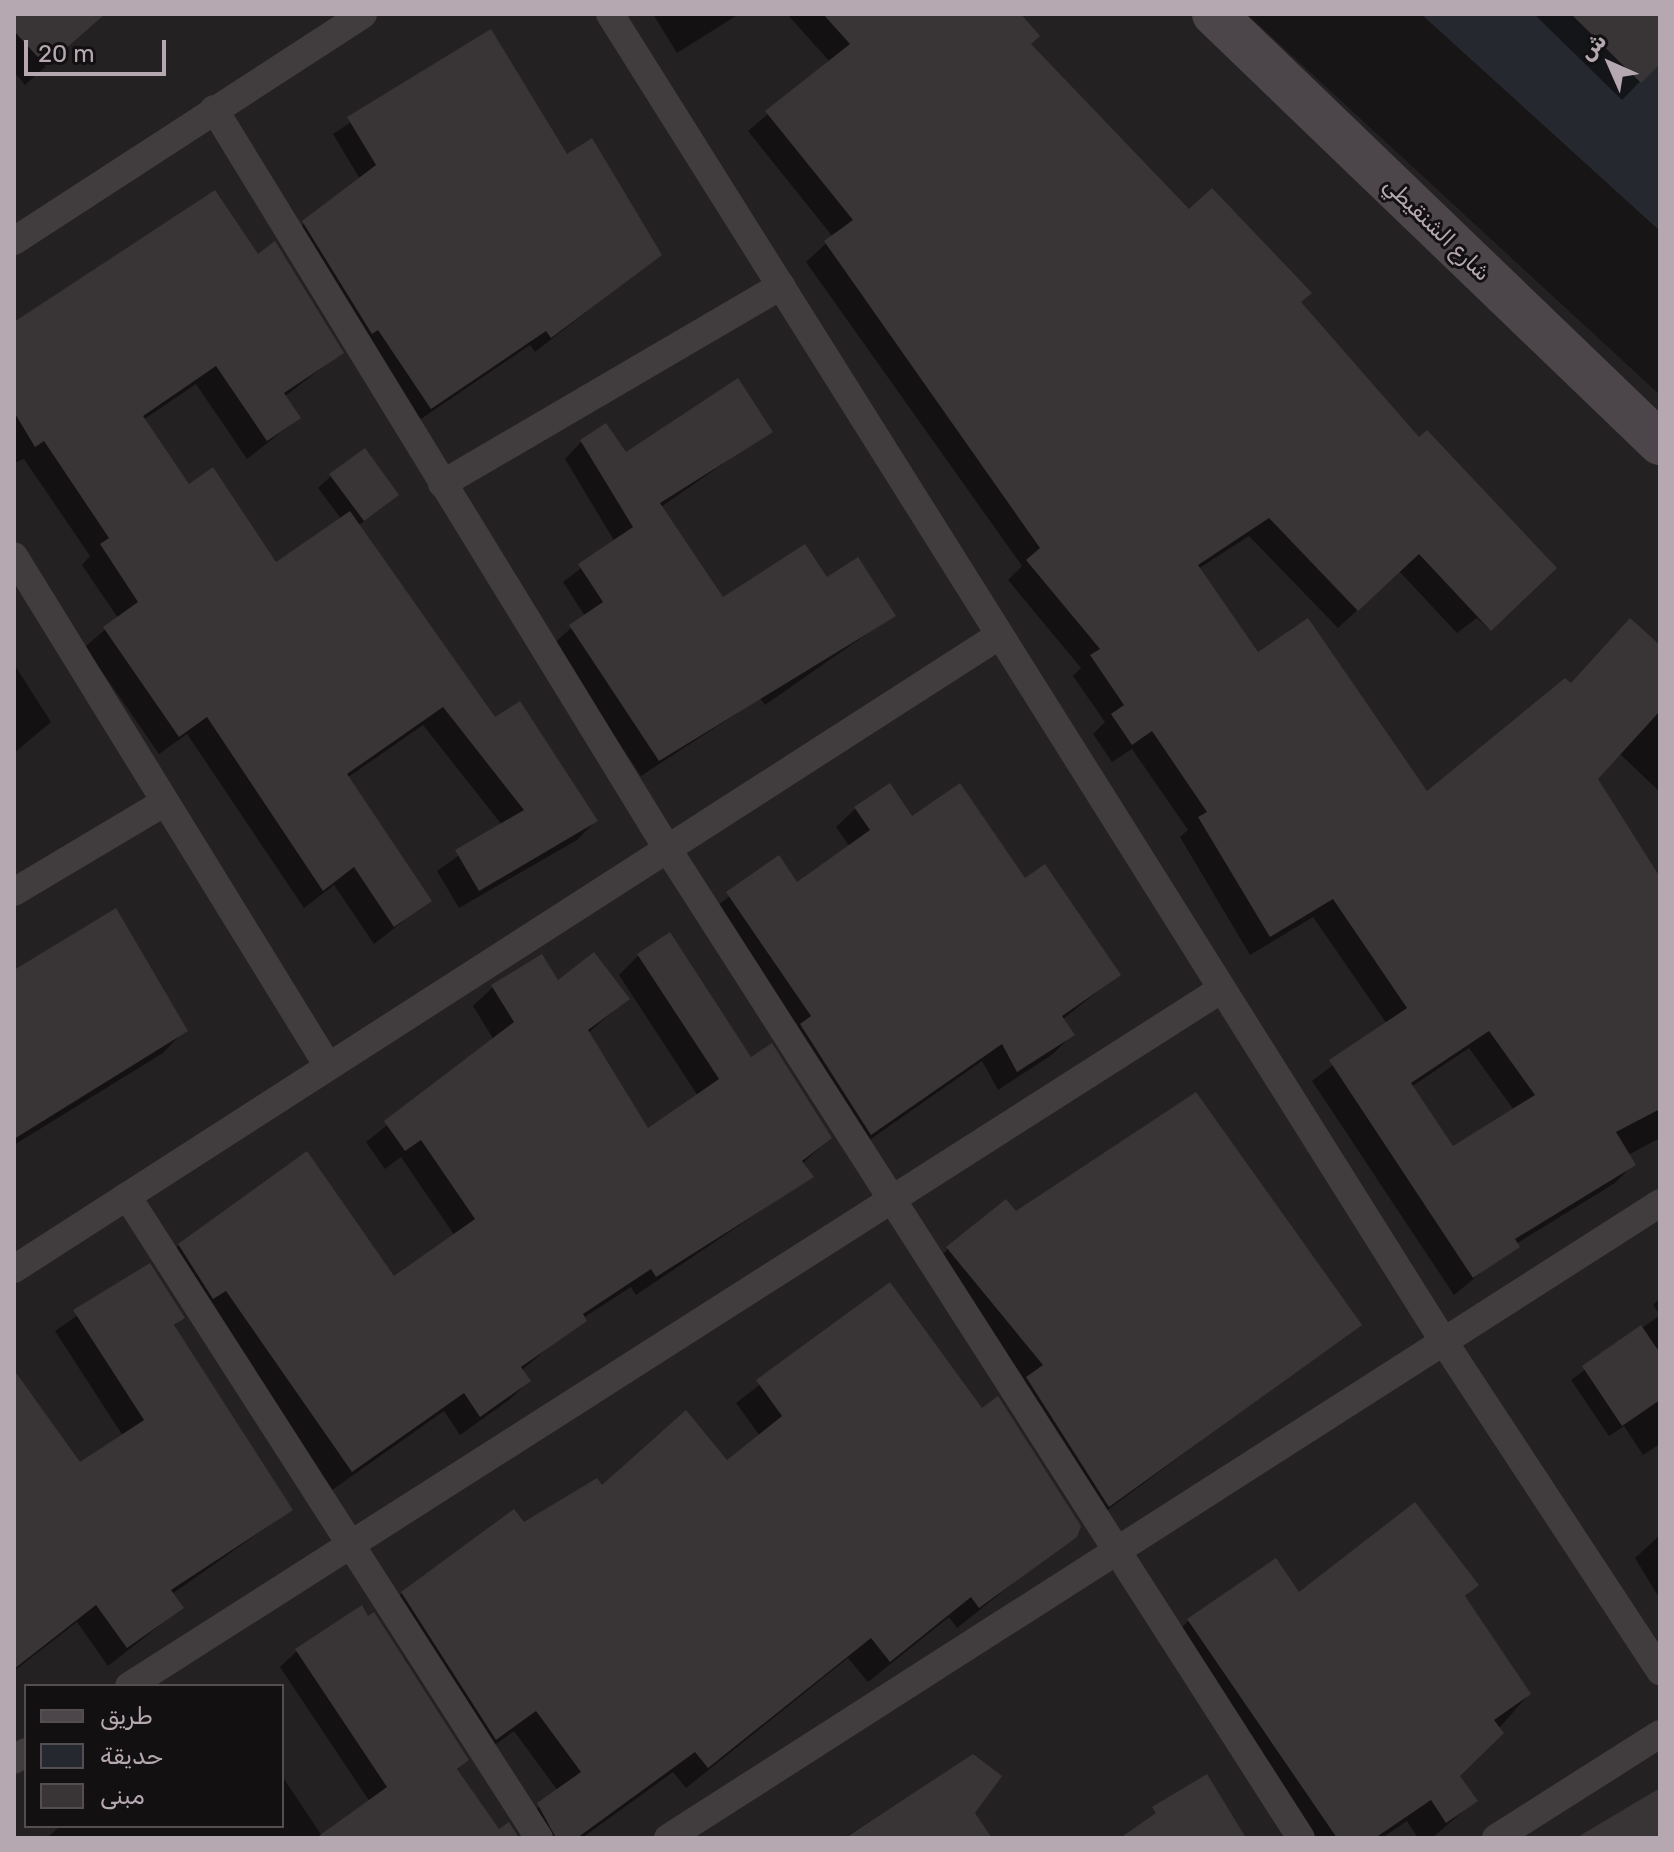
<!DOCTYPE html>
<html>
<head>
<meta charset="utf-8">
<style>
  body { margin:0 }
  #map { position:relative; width:1674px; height:1852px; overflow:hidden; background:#171516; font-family:Rubik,"Noto Sans Arabic",sans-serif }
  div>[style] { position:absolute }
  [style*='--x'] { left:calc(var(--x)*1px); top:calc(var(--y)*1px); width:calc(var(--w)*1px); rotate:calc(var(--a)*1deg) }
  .built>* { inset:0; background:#242122 }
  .green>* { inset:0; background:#26282f }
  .shadow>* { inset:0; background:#0007 }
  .building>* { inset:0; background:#393537 }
  .lane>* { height:28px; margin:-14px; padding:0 14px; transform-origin:14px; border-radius:14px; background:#413c3e }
  .secondary>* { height:44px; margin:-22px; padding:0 22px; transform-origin:22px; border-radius:22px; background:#4c4549 }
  span { translate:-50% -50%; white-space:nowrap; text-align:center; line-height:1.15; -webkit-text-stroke:6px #121011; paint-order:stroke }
  .street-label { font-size:22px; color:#b6a8b1 }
  .frame { position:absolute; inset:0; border:16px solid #b6a8b1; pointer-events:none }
  .legend { position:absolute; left:24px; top:1684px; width:260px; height:144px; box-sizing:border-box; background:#121011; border:2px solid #544d51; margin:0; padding:10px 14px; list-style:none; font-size:24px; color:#b6a8b1 }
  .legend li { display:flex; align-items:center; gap:16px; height:40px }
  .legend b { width:40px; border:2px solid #544d51 }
  .north { position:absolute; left:1570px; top:24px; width:80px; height:80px; -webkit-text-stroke:6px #121011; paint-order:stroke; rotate:315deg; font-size:22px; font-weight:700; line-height:32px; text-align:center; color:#b6a8b1 }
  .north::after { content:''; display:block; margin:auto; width:28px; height:36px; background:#b6a8b1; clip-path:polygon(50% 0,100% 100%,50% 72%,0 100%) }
  .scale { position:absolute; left:24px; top:40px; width:142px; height:36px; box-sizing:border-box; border:4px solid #b6a8b1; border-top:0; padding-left:10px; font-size:24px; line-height:28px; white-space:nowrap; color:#b6a8b1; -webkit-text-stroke:6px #121011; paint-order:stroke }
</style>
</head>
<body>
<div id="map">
  <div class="built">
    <div style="clip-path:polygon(evenodd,14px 14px,1247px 14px,1660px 395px,1660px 1838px,14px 1838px,14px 14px,26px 1686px,282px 1686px,282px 1826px,26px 1826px,26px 1686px)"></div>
  </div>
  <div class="green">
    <div style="clip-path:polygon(1421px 14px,1660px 14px,1660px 231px)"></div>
  </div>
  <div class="shadow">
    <div style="clip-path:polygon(14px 14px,103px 14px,25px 85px,14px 72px)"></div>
    <div style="clip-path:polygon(653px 14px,739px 14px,677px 53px)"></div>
    <div style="clip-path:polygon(evenodd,787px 14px,1018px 14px,1028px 45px,1189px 212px,1299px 303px,1536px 586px,1490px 630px,1477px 618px,1457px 633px,1399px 571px,1338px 628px,1249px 536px,1198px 569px,1258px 655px,1426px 794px,1660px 881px,1660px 1138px,1628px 1155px,1634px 1164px,1615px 1183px,1516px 1244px,1454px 1295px,1312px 1081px,1387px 1024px,1313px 917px,1250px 955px,1180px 837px,1188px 830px,1132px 749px,1112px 762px,1093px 734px,1105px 722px,1073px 676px,1081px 668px,1008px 580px,1022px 566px,806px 262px,833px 237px,748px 131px,830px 62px,787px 14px,1469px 1048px,1514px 1110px,1452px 1149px,1411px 1087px,1469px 1048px)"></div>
    <div style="clip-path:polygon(1534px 14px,1660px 14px,1660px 61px,1622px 100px)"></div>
    <div style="clip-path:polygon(490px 32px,566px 157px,659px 255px,535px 352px,530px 345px,415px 423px,288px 237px,360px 179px,333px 134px)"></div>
    <div style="clip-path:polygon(257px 257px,341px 353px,284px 397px,299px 418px,247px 459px,196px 384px,143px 420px,188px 486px,276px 565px,342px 520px,318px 488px,331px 476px,397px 494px,358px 526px,495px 720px,596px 821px,577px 840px,459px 908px,437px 871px,502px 825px,423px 725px,347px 778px,429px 901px,374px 944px,334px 885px,304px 908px,187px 734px,159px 754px,85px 647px,118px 618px,82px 565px,90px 556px,24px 459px,14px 463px,14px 324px)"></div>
    <div style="clip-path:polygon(770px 431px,661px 507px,722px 599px,826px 580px,894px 615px,765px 705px,760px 698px,641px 776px,553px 644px,585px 616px,563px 582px,615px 542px,565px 459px,581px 442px,626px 455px)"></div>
    <div style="clip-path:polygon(1660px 647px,1660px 792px,1560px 697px)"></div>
    <div style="clip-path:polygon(14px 664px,51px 722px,14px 753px)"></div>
    <div style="clip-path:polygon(856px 808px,911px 819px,1025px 881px,1118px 975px,1062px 1020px,1072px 1035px,1053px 1054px,998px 1090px,982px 1061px,851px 1153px,708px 913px,779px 858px,797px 885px,850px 847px,836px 827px)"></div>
    <div style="clip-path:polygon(639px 955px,830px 1138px,802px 1164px,811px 1177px,636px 1295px,631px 1287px,583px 1318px,522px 1370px,529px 1381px,509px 1400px,460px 1435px,444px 1411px,332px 1490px,160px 1264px,179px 1245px,394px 1279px,455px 1236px,401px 1157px,385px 1169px,366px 1142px,494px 1040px,473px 1006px,493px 987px,557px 983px,627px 999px,588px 1033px,647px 1130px,698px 1096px,619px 975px)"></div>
    <div style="clip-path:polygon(14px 973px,185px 1030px,163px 1053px,14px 1145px)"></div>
    <div style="clip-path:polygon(1015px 1214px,1359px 1324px,1090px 1523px,930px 1267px,948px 1249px)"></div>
    <div style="clip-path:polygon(149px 1266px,183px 1318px,173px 1327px,291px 1510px,172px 1594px,182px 1608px,108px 1666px,77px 1622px,14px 1671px,14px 1374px,79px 1465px,123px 1436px,55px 1331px)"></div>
    <div style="clip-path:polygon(890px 1285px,1057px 1548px,957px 1628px,949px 1617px,868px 1682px,848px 1658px,686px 1788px,673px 1772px,582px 1838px,523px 1838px,516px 1826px,558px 1791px,514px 1731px,474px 1760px,381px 1615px,402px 1593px,601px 1488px,727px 1463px,760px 1436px,736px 1403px)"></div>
    <div style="clip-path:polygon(1660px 1298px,1660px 1444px,1643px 1455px,1624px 1426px,1609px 1436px,1571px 1380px,1660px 1315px,1653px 1305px)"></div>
    <div style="clip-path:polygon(1660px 1535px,1660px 1599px,1635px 1558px)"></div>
    <div style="clip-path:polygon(1476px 1585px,1464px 1598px,1529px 1694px,1457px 1776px,1475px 1801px,1432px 1838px,1418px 1838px,1407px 1821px,1382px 1838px,1298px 1838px,1166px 1644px,1189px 1620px,1299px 1595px)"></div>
    <div style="clip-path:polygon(297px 1651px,466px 1760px,456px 1771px,503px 1838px,47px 1838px,60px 1826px,282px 1826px,282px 1776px,322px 1836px,370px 1802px,280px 1667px)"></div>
    <div style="clip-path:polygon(973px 1756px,973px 1812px,989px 1838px,844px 1838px)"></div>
  </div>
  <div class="building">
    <div style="clip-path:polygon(14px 14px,105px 14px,46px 66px,14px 31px)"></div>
    <div style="clip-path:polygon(evenodd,823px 14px,1021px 14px,1040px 36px,1031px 44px,1189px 209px,1212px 188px,1312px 293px,1301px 302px,1419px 437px,1427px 430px,1557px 568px,1491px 631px,1419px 554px,1358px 611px,1269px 518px,1198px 565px,1258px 652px,1308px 618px,1427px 791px,1565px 678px,1571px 683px,1630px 618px,1660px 645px,1660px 711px,1598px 779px,1660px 877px,1660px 1109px,1616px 1132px,1636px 1165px,1515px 1239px,1520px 1247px,1473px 1278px,1329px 1060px,1407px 1008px,1333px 899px,1270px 937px,1198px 817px,1207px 812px,1152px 731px,1132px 745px,1111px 714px,1124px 705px,1090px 655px,1100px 649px,1026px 560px,1040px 548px,824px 241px,853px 220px,765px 111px,850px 44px,823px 14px,1489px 1031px,1535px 1095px,1453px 1146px,1411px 1083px,1489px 1031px)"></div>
    <div style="clip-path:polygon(1571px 14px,1660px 14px,1660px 64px,1641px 83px)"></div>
    <div style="clip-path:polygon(491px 29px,567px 154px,592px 138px,662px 255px,551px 338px,546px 331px,431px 409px,378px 330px,372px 334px,302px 221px,376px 165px,347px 117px)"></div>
    <div style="clip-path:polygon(215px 190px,258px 254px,275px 241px,344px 353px,284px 393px,301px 418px,267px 441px,216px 366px,143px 416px,189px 484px,213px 467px,276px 562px,350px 511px,495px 717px,520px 701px,598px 821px,479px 891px,455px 850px,524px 810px,443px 707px,347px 774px,432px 901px,394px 927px,354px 867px,323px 891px,207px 717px,179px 737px,103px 627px,138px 602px,100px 544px,109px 538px,44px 441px,35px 447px,14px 412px,14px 322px)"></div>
    <div style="clip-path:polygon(738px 378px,773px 432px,660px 503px,723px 597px,805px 544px,827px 577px,858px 557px,896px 616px,659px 761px,569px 625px,603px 602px,578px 564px,633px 527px,580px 440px,606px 423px,626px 452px)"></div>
    <div style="clip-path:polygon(365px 448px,399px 495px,364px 521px,329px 474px)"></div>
    <div style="clip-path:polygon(890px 783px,912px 816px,960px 783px,1025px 878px,1045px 864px,1121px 975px,1062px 1016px,1075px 1035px,1017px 1072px,1002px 1044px,871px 1135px,800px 1024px,811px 1016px,726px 892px,779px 855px,797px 882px,870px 830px,854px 807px)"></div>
    <div style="clip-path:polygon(116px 908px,188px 1031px,14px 1139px,14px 970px)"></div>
    <div style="clip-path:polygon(670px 932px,751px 1057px,772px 1043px,832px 1138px,802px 1161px,814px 1177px,656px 1277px,651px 1269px,583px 1314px,587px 1321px,521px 1367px,531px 1381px,480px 1417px,464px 1393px,352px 1472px,226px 1291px,213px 1299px,178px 1244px,307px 1151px,394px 1276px,475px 1219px,421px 1140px,405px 1151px,384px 1121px,514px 1022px,491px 985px,542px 954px,558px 980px,594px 952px,630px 999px,588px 1030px,648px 1128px,719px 1079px,637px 954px)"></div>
    <div style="clip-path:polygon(1196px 1092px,1362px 1325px,1109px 1507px,1026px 1377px,1043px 1365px,946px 1247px,1006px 1199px,1016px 1211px)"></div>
    <div style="clip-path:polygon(150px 1263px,185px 1318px,174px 1325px,293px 1510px,171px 1590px,184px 1608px,127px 1648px,96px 1605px,14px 1669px,14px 1370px,80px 1462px,144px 1420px,73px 1310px)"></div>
    <div style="clip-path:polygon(890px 1282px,982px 1408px,998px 1396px,1081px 1526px,1077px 1537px,979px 1608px,971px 1597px,890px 1662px,871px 1638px,708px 1768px,695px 1752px,577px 1838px,556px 1838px,537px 1803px,581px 1772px,536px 1711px,496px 1740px,401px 1592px,514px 1509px,524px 1522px,597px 1478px,602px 1485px,686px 1410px,727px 1460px,782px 1416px,756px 1380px)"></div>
    <div style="clip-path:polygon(1641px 1325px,1660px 1353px,1660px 1400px,1622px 1426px,1582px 1366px)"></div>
    <div style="clip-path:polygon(1415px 1502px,1479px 1585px,1465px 1596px,1531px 1694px,1494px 1720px,1504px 1733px,1460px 1776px,1478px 1801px,1446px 1823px,1431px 1800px,1375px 1838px,1337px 1838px,1187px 1619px,1276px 1558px,1299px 1592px)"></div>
    <div style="clip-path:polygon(362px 1605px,368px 1616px,374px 1612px,469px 1760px,457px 1769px,499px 1829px,509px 1822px,519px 1838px,316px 1838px,387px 1787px,295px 1649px)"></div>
    <div style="clip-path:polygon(973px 1754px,1002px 1776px,975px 1813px,992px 1838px,845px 1838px)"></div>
    <div style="clip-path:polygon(1207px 1774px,1246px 1838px,1120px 1838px,1156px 1813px,1152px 1807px)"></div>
    <div style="clip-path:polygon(1660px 1788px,1660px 1838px,1576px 1838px)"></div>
  </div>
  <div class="lane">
    <div style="--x:610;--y:14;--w:1568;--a:57.87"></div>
    <div style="--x:1444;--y:1342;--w:394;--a:56.7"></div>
    <div style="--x:214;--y:109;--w:863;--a:58.5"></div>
    <div style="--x:665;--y:845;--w:1179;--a:57.36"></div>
    <div style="--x:14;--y:241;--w:416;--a:-33"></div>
    <div style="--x:442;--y:484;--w:393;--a:-30.3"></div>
    <div style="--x:14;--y:556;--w:599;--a:58.38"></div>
    <div style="--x:14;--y:892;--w:176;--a:-30.8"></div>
    <div style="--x:127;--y:1196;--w:763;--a:57.31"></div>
    <div style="--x:14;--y:1269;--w:1172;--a:-32.74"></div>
    <div style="--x:129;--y:1686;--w:1296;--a:-32.53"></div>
    <div style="--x:14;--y:1760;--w:14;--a:-34"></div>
    <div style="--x:668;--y:1838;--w:1178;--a:-32.62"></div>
    <div style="--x:1496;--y:1838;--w:194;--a:-32.4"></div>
  </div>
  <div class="secondary">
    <div style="--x:1214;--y:14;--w:619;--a:43.89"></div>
  </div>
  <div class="street-label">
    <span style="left:1437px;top:229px;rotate:44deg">شارع الشنقيطي</span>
  </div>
  <div class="frame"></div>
  <ul class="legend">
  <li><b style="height:10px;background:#4c4549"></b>طريق</li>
  <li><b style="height:22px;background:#26282f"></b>حديقة</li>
  <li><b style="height:22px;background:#393537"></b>مبنى</li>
  </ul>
  <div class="north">ش</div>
  <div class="scale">20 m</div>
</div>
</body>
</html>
